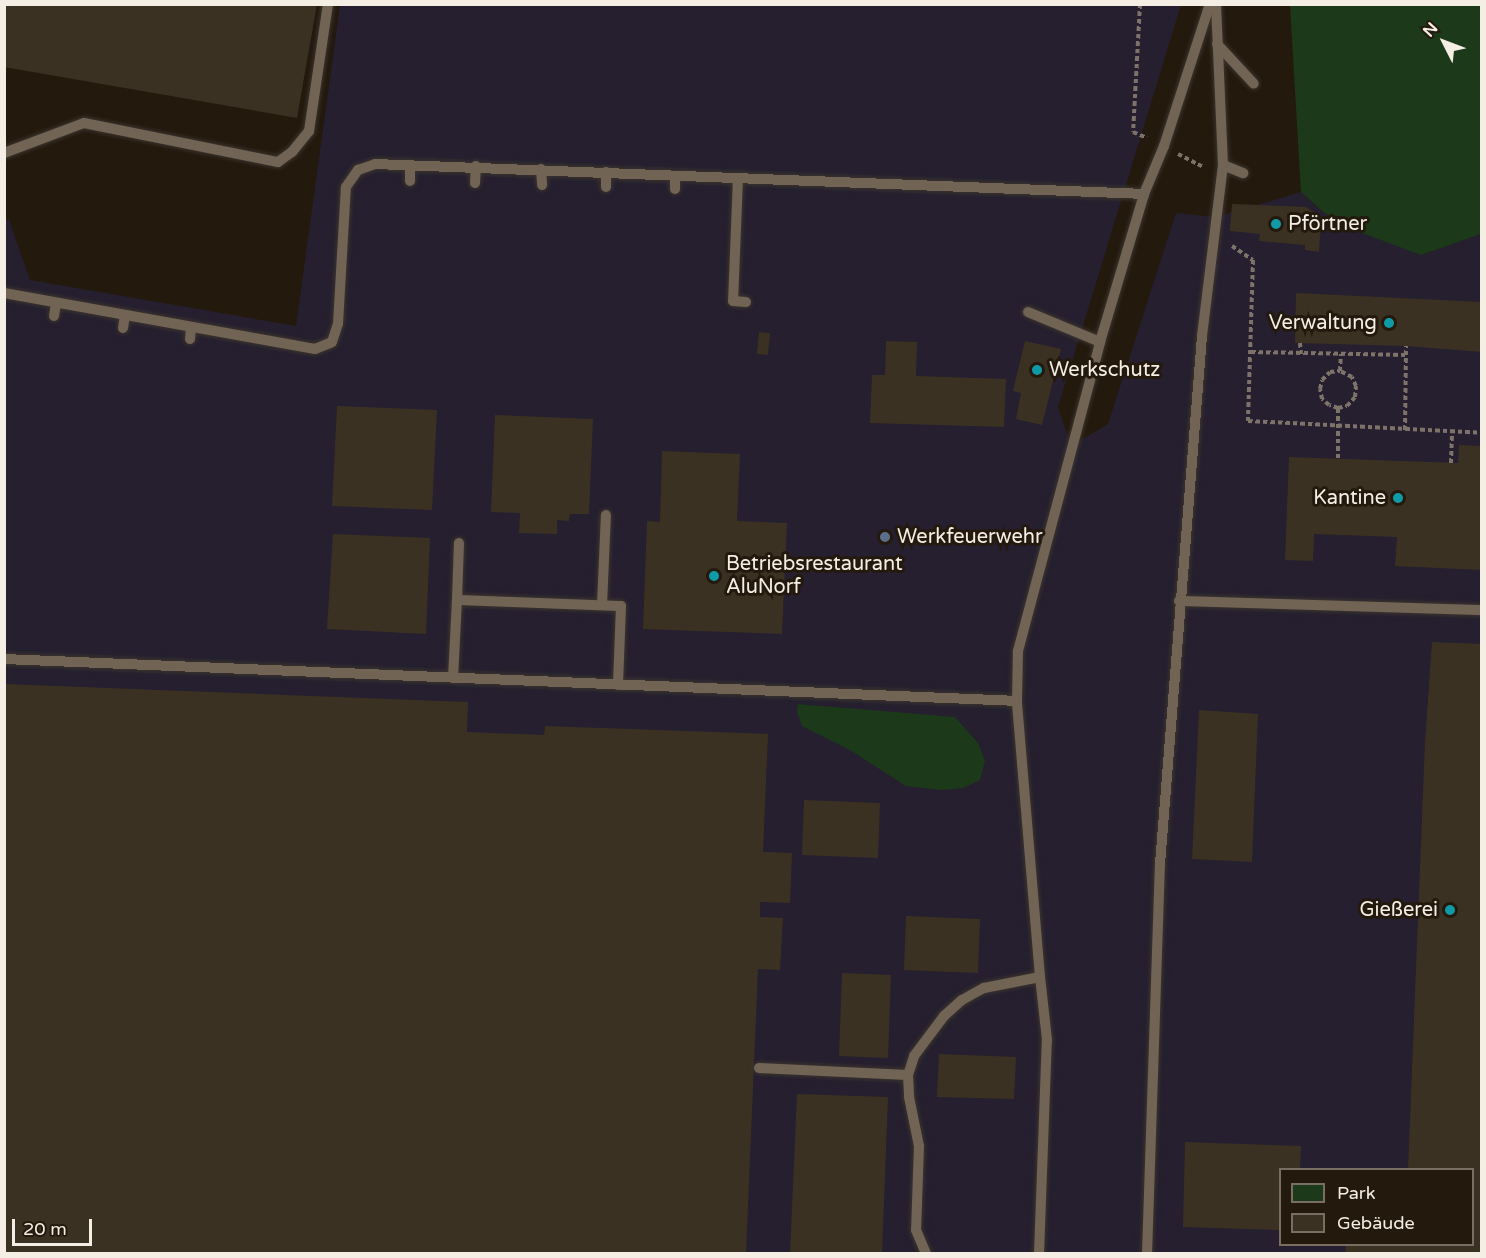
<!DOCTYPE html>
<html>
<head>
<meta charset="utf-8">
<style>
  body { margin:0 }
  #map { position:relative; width:1486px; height:1258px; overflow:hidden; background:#24190d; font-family:"Varela Round",sans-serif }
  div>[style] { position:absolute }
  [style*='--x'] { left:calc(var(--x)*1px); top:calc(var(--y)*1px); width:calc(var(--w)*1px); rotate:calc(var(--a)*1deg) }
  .industrial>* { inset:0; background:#251f2f }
  .green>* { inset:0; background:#1c3a19 }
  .building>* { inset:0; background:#3b3123 }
  .path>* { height:4px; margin-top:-2px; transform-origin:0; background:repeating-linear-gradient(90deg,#7d7369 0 4.5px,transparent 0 7.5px) }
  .roads { filter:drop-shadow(0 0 2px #3b342e) drop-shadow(0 0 2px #3b342e) }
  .service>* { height:10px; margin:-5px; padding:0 5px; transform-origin:5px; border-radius:5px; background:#716455 }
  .dots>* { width:16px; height:16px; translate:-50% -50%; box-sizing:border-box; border:3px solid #24190d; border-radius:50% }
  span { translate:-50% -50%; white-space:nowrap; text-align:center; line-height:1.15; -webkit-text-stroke:6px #24190d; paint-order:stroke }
  .poi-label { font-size:20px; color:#f5eee5 }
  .left { translate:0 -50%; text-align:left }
  .right { translate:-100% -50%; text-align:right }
  .frame { position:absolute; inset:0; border:6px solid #f5eee5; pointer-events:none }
  .legend { position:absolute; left:1279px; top:1168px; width:195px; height:78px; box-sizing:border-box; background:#24190d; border:2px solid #786e63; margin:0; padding:8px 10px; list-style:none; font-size:18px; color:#f5eee5 }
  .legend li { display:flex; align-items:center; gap:12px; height:30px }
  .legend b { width:30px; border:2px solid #786e63 }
  .north { position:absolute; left:1414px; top:12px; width:60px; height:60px; -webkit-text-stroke:4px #24190d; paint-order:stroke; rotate:312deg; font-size:16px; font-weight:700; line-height:24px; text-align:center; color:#f5eee5 }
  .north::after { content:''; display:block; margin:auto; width:21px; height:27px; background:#f5eee5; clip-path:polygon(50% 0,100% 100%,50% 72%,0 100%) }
  .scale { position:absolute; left:12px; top:1219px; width:80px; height:27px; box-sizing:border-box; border:3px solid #f5eee5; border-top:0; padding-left:8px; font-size:18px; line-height:21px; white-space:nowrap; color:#f5eee5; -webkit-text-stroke:4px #24190d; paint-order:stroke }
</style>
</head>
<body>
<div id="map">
  <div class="industrial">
    <div style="clip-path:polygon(evenodd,340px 5px,1181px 5px,1058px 407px,1071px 446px,1108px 424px,1176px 213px,1215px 217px,1301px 192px,1323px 212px,1421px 255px,1481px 234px,1481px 1253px,5px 1253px,4px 219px,9px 220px,30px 280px,296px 326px,340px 5px,1280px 1170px,1472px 1170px,1472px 1244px,1280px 1244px,1280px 1170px)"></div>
  </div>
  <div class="green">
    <div style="clip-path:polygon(1290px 5px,1481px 5px,1481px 234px,1421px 255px,1346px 227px,1323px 212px,1301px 192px)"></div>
    <div style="clip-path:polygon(798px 704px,955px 717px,978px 743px,985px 761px,980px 780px,963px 788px,942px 790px,906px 786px,850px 750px,802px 726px,797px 712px)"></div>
  </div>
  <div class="building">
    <div style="clip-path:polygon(4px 4px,317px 4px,297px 118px,4px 67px)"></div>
    <div style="clip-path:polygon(1232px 204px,1306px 207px,1321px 217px,1319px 252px,1305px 250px,1305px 245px,1259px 241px,1260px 234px,1230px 231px)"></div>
    <div style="clip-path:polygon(1296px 293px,1482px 302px,1482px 352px,1406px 346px,1295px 343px)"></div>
    <div style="clip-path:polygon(759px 332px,770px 333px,768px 355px,757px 354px)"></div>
    <div style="clip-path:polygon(886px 341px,917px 342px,916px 376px,1006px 379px,1004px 427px,870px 423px,872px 375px,885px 375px)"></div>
    <div style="clip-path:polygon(1025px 341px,1061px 349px,1042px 425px,1016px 419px,1021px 393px,1013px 391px)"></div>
    <div style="clip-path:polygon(337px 406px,437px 410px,432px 510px,332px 506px)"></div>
    <div style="clip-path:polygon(495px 415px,593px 419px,589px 514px,570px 514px,569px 521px,557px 520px,557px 534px,519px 533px,520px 513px,491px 512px)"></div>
    <div style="clip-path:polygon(1459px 445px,1482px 446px,1482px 570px,1395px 566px,1397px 537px,1314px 534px,1313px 561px,1285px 560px,1289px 457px,1458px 463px)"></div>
    <div style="clip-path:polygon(662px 451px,740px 454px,737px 521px,787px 523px,782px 634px,643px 629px,647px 521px,660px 522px)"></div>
    <div style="clip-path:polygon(333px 534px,430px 538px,426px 634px,327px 629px)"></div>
    <div style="clip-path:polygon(1432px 642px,1482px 644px,1482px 1254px,1345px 1254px,1346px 1244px,1472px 1244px,1472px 1170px,1408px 1170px,1425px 742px)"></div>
    <div style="clip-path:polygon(4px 684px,468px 702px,467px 732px,544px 735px,545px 726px,768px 734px,763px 852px,792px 853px,790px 903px,760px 902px,760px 917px,783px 918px,780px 970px,758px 969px,746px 1254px,4px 1254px)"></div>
    <div style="clip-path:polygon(1199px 710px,1258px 714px,1252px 862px,1192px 859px)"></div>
    <div style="clip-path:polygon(804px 800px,880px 803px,878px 858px,802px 855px)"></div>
    <div style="clip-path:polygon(906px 916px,980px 919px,978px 973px,904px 970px)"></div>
    <div style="clip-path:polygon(842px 973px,891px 975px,888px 1058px,839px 1056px)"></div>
    <div style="clip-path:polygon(939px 1054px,1016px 1057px,1014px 1099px,937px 1097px)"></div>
    <div style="clip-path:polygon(797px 1094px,888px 1097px,882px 1254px,790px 1254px)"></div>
    <div style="clip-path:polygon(1185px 1142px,1301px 1146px,1300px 1170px,1280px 1170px,1280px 1230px,1183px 1227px)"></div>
  </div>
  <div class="path">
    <div style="--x:1140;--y:4;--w:128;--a:93.1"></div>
    <div style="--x:1133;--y:132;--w:15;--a:23"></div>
    <div style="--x:1178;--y:154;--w:29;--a:27"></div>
    <div style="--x:1232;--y:246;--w:25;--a:34"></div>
    <div style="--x:1253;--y:260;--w:161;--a:91.8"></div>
    <div style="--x:1248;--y:421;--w:234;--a:2.9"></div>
    <div style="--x:1300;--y:343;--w:11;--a:85"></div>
    <div style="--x:1251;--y:352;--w:155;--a:1.1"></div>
    <div style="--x:1338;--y:408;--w:9;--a:-13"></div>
    <div style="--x:1347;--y:406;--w:12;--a:-48"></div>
    <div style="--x:1355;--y:397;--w:11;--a:-85"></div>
    <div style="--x:1356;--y:386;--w:10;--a:-114"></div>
    <div style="--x:1352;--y:377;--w:13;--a:-153"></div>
    <div style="--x:1405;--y:430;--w:84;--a:-89.3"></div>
    <div style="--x:1338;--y:458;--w:50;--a:-90"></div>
    <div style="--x:1338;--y:408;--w:9;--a:-162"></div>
    <div style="--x:1329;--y:405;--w:9;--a:-139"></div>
    <div style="--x:1322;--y:399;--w:10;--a:-101"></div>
    <div style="--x:1320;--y:389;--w:9;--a:-77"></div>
    <div style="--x:1322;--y:380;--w:11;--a:-45"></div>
    <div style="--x:1330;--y:372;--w:10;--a:-6"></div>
    <div style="--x:1340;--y:371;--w:17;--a:-87"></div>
    <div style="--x:1451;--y:463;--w:31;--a:-88"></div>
  </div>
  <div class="roads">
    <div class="service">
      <div style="--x:1217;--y:44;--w:54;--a:47.2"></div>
      <div style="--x:4;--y:153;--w:85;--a:-20.6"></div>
      <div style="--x:84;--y:123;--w:198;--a:11.4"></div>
      <div style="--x:278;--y:162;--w:17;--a:-36"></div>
      <div style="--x:292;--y:152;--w:27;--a:-51"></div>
      <div style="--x:309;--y:131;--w:128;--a:-81.5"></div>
      <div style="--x:410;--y:165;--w:16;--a:90"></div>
      <div style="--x:1223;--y:165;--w:22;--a:22"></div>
      <div style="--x:541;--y:169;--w:16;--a:86"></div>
      <div style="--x:738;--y:178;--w:123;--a:92.3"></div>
      <div style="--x:733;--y:301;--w:13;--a:4"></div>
      <div style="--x:475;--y:183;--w:17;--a:-87"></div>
      <div style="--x:606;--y:187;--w:15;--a:-90"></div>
      <div style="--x:675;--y:189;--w:13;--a:-90"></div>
      <div style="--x:4;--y:293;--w:316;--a:10.2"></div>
      <div style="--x:315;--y:349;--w:18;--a:-22"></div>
      <div style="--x:332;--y:342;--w:19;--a:-72"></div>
      <div style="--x:338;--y:324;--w:137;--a:-86.7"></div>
      <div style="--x:346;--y:187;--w:21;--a:-55"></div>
      <div style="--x:358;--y:170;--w:18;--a:-19"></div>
      <div style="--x:375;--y:164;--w:770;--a:2.23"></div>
      <div style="--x:1028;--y:312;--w:78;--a:22.6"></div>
      <div style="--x:54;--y:316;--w:13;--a:-81"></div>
      <div style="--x:123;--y:328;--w:13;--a:-81"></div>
      <div style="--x:190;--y:339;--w:12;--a:-85"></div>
      <div style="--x:457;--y:600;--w:57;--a:-88"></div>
      <div style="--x:1179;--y:601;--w:303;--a:1.7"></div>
      <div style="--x:602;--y:605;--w:90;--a:-87.5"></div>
      <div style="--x:4;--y:659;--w:1014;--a:2.37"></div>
      <div style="--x:453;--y:678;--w:78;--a:-87.1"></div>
      <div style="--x:457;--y:600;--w:164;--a:2.1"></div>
      <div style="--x:621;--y:606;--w:79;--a:92.2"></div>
      <div style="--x:759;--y:1068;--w:149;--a:2.7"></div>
      <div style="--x:908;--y:1075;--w:20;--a:-72"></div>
      <div style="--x:914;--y:1056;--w:50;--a:-53.1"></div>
      <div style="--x:944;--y:1016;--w:24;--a:-42"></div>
      <div style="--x:962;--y:1000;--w:25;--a:-29"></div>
      <div style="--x:984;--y:988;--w:57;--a:-11.1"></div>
      <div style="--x:908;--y:1075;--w:22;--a:87"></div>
      <div style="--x:909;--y:1097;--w:50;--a:78.5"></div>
      <div style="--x:919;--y:1146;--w:84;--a:92"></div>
      <div style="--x:916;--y:1230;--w:26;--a:67"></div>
      <div style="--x:1039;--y:1254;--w:214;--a:-87.9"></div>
      <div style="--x:1047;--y:1040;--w:63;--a:-96.3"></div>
      <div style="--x:1040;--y:977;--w:277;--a:-94.8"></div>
      <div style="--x:1017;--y:701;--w:50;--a:-88.9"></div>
      <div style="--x:1018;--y:651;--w:320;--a:-75.1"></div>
      <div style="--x:1100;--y:342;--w:154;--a:-73.4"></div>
      <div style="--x:1144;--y:194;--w:52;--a:-67.4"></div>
      <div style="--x:1164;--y:146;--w:149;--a:-72.1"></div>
      <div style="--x:1147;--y:1254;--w:390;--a:-88.1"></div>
      <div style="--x:1160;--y:864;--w:530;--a:-85.45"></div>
      <div style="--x:1202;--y:336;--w:172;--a:-83"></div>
      <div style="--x:1223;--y:165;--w:161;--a:-92.5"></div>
    </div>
  </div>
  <div class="dots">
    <div style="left:1276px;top:224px;background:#0f9aa8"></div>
    <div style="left:1389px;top:323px;background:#0f9aa8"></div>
    <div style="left:1037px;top:370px;background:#0f9aa8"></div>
    <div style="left:1398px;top:498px;background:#0f9aa8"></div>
    <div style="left:885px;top:537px;background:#5c6f8a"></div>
    <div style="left:714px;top:576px;background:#0f9aa8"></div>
    <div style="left:1450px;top:910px;background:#0f9aa8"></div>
  </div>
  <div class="poi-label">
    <span class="left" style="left:1288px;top:224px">Pförtner</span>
    <span class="right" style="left:1377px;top:323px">Verwaltung</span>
    <span class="left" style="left:1049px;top:370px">Werkschutz</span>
    <span class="right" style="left:1386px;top:498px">Kantine</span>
    <span class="left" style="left:897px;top:537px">Werkfeuerwehr</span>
    <span class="left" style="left:726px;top:576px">Betriebsrestaurant<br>AluNorf</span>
    <span class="right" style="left:1438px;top:910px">Gießerei</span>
  </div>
  <div class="frame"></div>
  <ul class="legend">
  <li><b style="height:16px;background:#1c3a19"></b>Park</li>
  <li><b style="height:16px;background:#3b3123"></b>Gebäude</li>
  </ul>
  <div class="north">N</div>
  <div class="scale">20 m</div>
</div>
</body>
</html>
